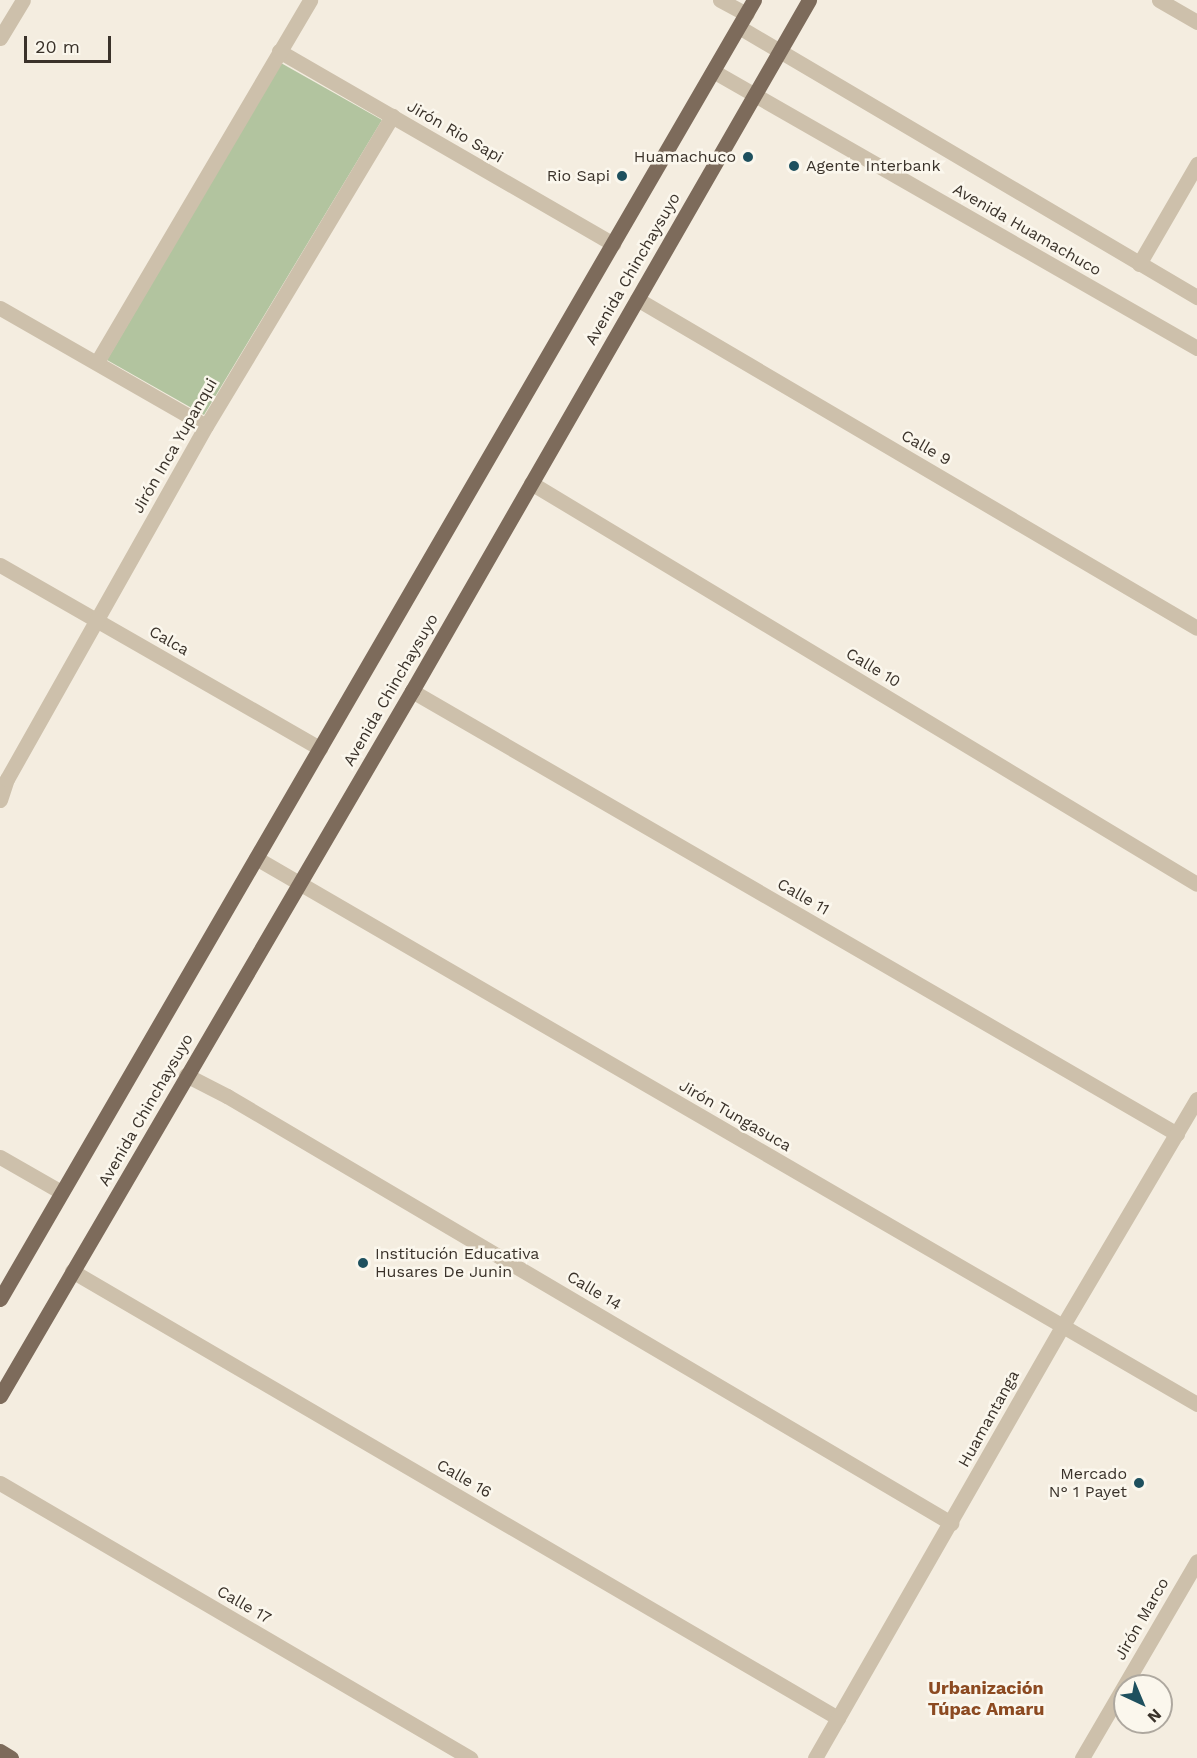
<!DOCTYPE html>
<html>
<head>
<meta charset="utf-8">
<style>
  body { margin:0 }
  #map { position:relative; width:1197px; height:1758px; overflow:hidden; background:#f4ede0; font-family:"Work Sans",sans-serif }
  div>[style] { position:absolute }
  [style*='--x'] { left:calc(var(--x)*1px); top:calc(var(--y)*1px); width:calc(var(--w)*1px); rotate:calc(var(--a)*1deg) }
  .green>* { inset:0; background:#b2c49f }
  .minor>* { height:15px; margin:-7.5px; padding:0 7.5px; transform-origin:7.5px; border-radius:7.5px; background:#cdc0ab }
  .major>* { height:15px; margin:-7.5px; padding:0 7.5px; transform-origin:7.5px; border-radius:7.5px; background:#7d6b5b }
  .dots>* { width:16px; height:16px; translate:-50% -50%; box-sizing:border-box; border:3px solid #fbf7ed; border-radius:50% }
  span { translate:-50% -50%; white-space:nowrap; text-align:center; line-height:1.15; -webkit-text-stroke:5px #fbf7ed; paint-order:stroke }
  .street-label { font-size:16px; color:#3a322a }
  .poi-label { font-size:16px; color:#3a322a }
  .right { translate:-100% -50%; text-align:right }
  .left { translate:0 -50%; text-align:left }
  .neighbourhood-label { font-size:18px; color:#8c4a21; font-weight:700 }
  .north { position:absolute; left:1113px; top:1674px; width:60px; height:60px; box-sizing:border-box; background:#fbf7ed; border:2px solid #aea89f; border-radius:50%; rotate:136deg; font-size:16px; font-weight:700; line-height:24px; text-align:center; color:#3a322a }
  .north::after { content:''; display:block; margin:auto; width:21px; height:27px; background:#1e505e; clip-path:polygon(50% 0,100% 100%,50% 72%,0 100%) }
  .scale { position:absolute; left:24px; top:36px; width:87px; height:27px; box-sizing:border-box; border:3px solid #3a322a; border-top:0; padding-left:8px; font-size:18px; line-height:21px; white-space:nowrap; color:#3a322a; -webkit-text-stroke:4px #fbf7ed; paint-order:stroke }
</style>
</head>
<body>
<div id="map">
  <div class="green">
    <div style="clip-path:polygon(281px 63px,382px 120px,204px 415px,107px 360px)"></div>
  </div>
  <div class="minor">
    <div style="--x:720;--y:0;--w:30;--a:28"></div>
    <div style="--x:1159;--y:0;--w:44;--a:30.1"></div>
    <div style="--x:739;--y:27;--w:532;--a:30.52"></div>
    <div style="--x:0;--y:38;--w:44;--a:-58.8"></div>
    <div style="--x:279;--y:51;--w:386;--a:30"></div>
    <div style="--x:713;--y:71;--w:558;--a:29.78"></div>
    <div style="--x:1139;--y:264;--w:116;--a:-59.9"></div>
    <div style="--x:637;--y:299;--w:649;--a:30.43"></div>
    <div style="--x:0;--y:308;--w:237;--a:29.8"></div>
    <div style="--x:97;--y:362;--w:420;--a:-59.5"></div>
    <div style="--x:531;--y:483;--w:777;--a:31.05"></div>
    <div style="--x:0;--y:565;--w:369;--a:29.8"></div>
    <div style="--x:412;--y:691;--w:884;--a:30.07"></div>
    <div style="--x:0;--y:800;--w:22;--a:-72"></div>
    <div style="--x:7;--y:779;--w:405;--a:-60.6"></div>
    <div style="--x:206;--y:426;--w:362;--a:-59"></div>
    <div style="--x:256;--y:858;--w:1088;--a:30.12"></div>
    <div style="--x:186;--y:1075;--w:46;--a:27.1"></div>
    <div style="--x:227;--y:1096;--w:841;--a:30.53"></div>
    <div style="--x:0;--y:1157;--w:70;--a:29.8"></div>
    <div style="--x:72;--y:1271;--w:887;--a:30.27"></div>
    <div style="--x:0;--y:1483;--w:545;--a:30.33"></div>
    <div style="--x:815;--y:1758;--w:497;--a:-60.2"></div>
    <div style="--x:1062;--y:1327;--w:265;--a:-59.4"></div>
    <div style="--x:1082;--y:1758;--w:228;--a:-59.7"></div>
  </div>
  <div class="major">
    <div style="--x:0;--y:1299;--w:1502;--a:-59.87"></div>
    <div style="--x:0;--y:1396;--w:817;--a:-59.7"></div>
    <div style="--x:412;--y:691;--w:797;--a:-60.12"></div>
    <div style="--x:0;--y:1751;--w:13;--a:32"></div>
  </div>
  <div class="dots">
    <div style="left:748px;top:157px;background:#1e505e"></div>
    <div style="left:794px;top:166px;background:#1e505e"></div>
    <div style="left:622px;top:176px;background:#1e505e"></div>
    <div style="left:363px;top:1263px;background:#1e505e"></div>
    <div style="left:1139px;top:1483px;background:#1e505e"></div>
  </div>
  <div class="street-label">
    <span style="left:455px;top:132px;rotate:30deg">Jirón Rio Sapi</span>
    <span style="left:1027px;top:230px;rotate:30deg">Avenida Huamachuco</span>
    <span style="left:633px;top:269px;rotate:-60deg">Avenida Chinchaysuyo</span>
    <span style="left:175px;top:446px;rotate:-60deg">Jirón Inca Yupanqui</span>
    <span style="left:926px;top:448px;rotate:30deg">Calle 9</span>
    <span style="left:169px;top:641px;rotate:30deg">Calca</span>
    <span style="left:873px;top:668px;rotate:31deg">Calle 10</span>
    <span style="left:391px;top:690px;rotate:-60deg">Avenida Chinchaysuyo</span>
    <span style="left:803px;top:897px;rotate:30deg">Calle 11</span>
    <span style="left:146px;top:1110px;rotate:-60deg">Avenida Chinchaysuyo</span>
    <span style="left:735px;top:1116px;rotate:30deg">Jirón Tungasuca</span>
    <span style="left:594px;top:1291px;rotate:31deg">Calle 14</span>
    <span style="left:989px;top:1419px;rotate:-61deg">Huamantanga</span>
    <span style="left:464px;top:1479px;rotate:30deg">Calle 16</span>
    <span style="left:244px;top:1605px;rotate:30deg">Calle 17</span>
    <span style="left:1142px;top:1619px;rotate:-60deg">Jirón Marco</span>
  </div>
  <div class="poi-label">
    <span class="right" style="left:736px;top:157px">Huamachuco</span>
    <span class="left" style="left:806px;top:166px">Agente Interbank</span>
    <span class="right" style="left:610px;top:176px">Rio Sapi</span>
    <span class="left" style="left:375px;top:1263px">Institución Educativa<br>Husares De Junin</span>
    <span class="right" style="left:1127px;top:1483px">Mercado<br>N° 1 Payet</span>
  </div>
  <div class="neighbourhood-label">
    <span style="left:986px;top:1699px">Urbanización<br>Túpac Amaru</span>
  </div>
  <div class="north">N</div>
  <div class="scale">20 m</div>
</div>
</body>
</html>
